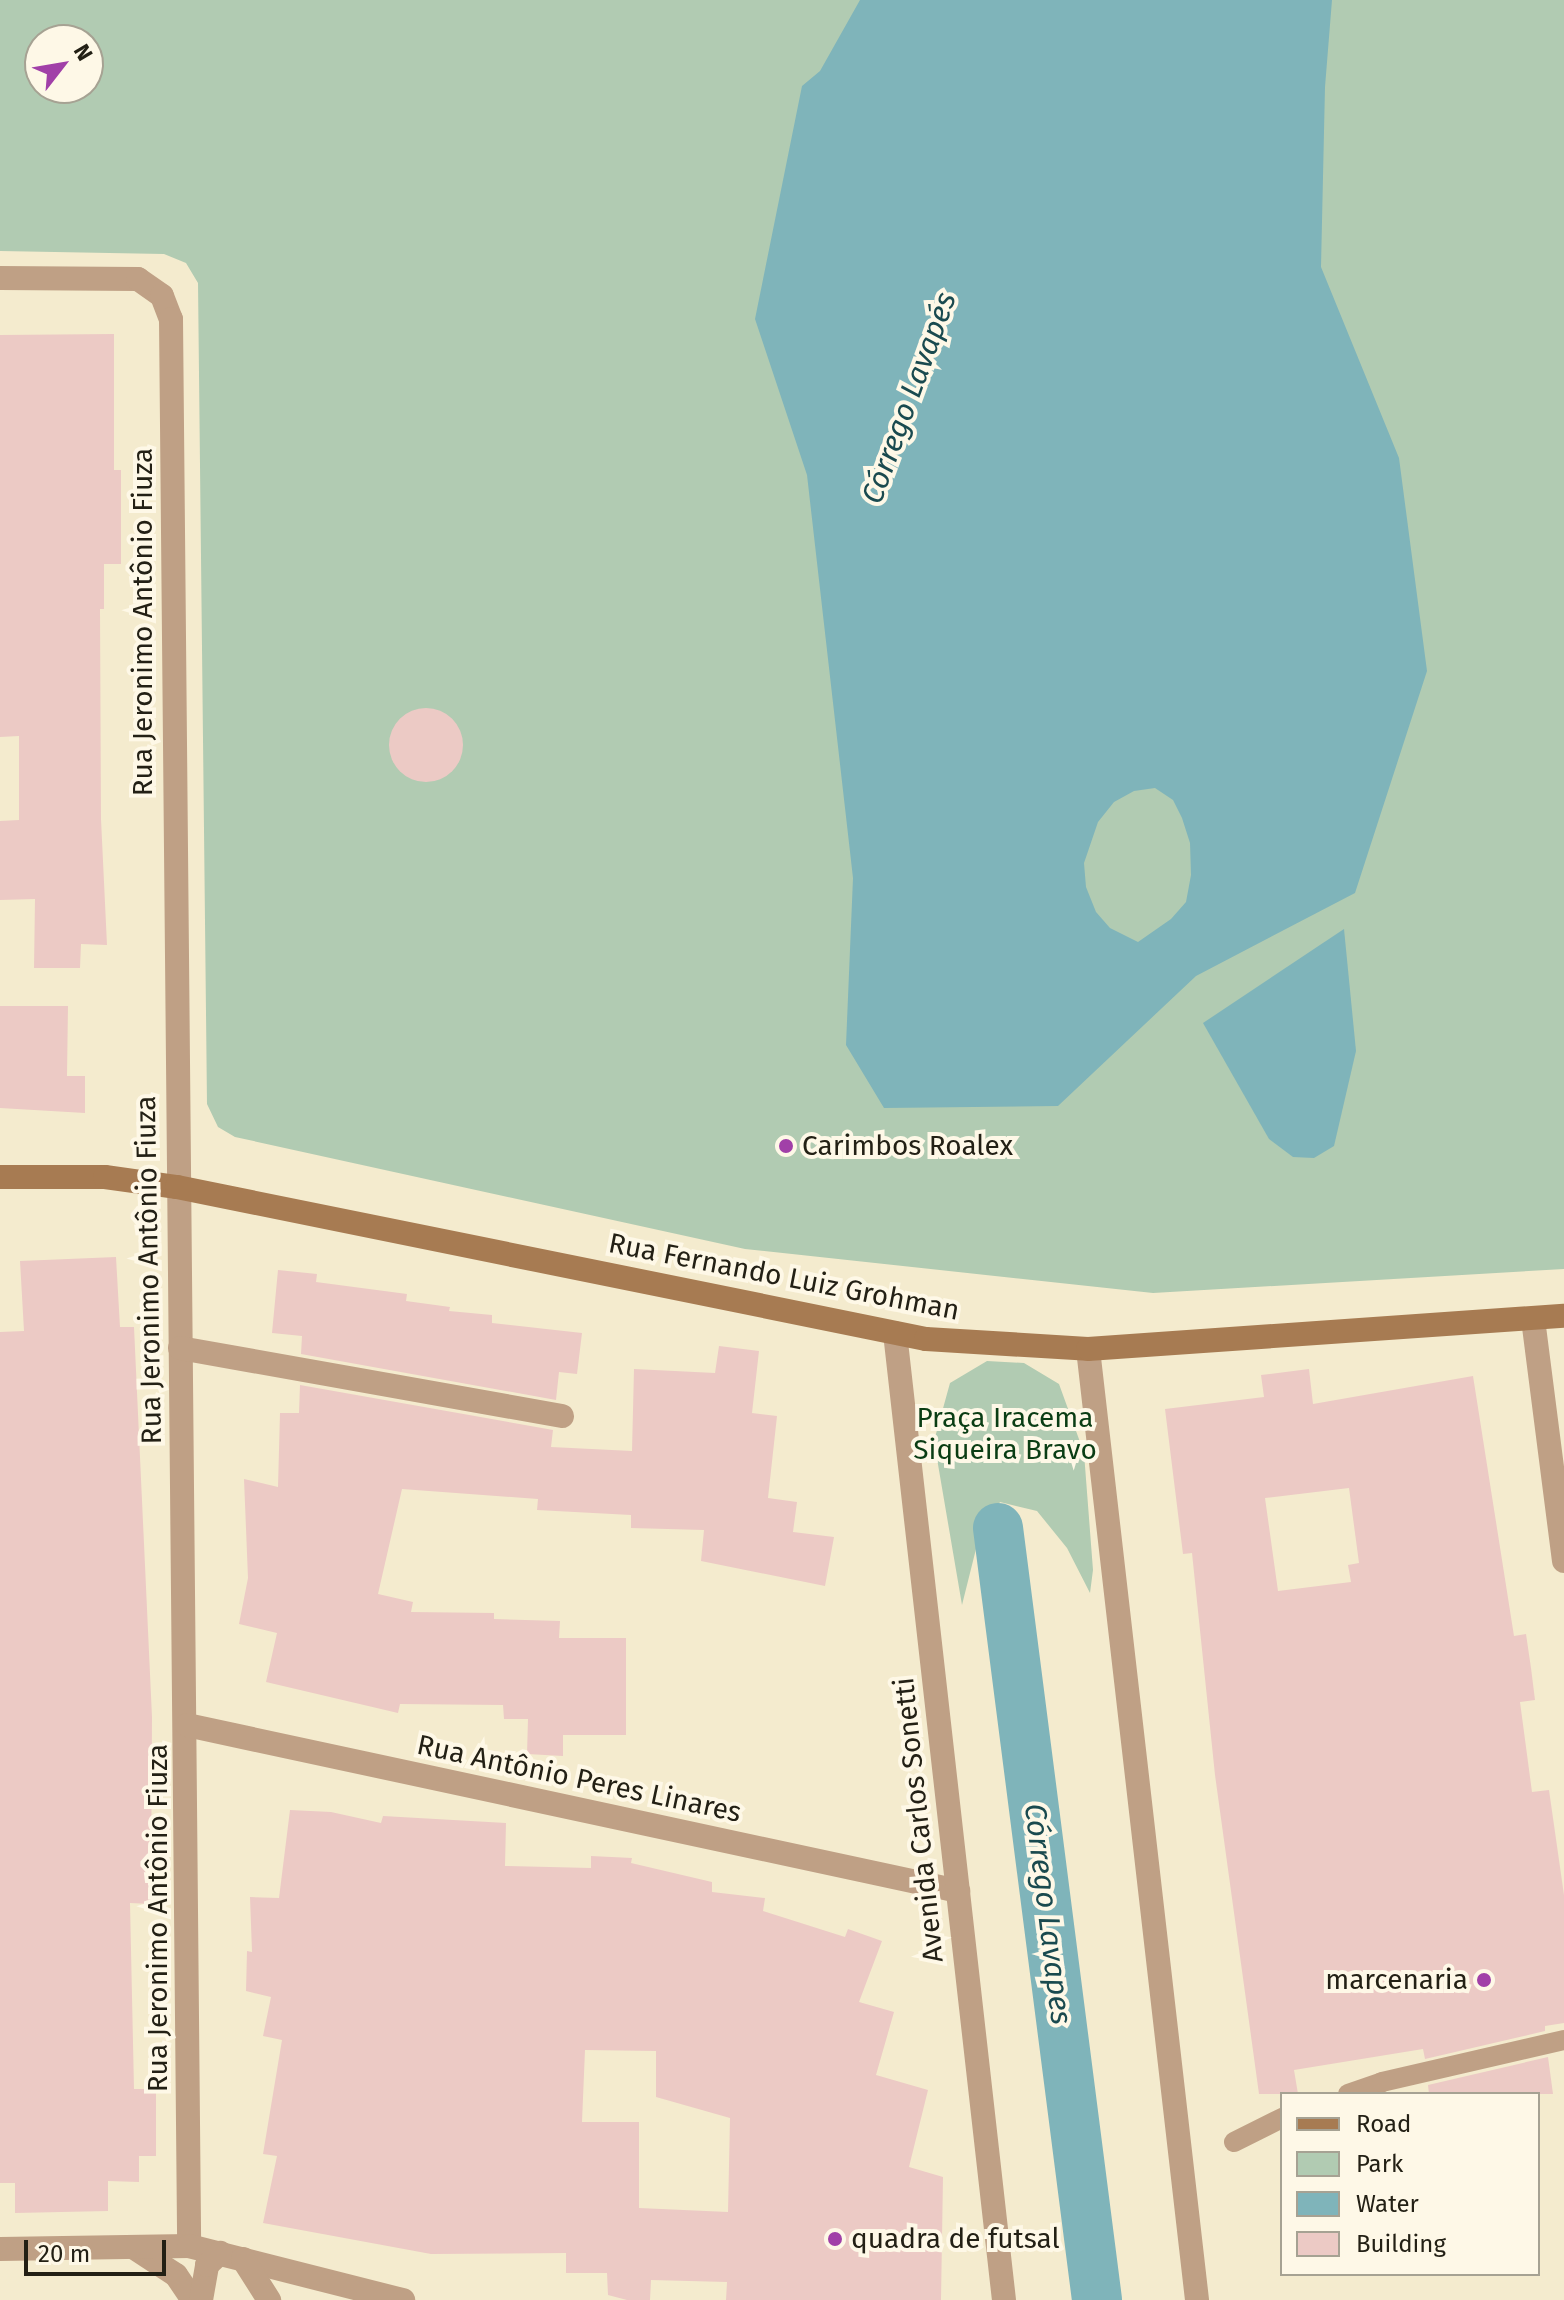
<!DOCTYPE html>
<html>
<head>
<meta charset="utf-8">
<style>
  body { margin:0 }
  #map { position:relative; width:1564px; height:2300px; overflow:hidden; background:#f4ebce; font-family:"Fira Sans",sans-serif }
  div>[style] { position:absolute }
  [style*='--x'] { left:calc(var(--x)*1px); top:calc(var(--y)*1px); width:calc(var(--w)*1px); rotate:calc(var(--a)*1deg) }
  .green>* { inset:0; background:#b1cbb2 }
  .water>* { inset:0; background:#7fb4ba }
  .canal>* { height:50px; margin:-25px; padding:0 25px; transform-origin:25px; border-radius:25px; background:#7fb4ba }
  .building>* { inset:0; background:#eccac5 }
  .round { border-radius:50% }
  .service>* { height:20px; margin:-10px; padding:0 10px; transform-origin:10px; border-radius:10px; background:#bfa085 }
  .minor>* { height:24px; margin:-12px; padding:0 12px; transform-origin:12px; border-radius:12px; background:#bfa085 }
  .tertiary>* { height:24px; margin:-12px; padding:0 12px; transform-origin:12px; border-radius:12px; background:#bfa085 }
  .secondary>* { height:24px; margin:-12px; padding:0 12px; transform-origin:12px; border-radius:12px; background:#a77b52 }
  .dots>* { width:22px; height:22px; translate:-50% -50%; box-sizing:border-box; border:4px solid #fef8e7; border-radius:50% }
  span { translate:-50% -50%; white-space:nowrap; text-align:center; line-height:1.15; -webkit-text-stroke:8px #fef8e7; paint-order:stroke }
  .street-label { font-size:28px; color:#232015 }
  .poi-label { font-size:28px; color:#232015 }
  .left { translate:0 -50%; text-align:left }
  .right { translate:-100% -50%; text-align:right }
  .park-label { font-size:28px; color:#0a3d14 }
  .water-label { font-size:30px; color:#1a4a4f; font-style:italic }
  .legend { position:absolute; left:1280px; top:2092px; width:260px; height:184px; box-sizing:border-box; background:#fef8e7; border:2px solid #a6a293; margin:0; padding:10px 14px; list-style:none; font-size:24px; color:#232015 }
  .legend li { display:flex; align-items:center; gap:16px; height:40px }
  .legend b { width:40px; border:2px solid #a6a293 }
  .north { position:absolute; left:24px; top:24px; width:80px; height:80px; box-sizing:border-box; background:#fef8e7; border:2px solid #a6a293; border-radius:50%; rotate:59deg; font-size:22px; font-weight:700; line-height:32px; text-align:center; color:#232015 }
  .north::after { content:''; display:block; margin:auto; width:28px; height:36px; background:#a140a8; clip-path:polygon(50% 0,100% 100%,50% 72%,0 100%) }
  .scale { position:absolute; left:24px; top:2240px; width:142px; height:36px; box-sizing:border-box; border:4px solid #232015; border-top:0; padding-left:10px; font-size:24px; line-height:28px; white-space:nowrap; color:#232015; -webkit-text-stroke:6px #fef8e7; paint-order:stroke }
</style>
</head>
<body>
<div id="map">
  <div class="green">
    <div style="clip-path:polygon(evenodd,0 0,1564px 0,1564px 1269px,1153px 1293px,745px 1249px,235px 1137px,218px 1127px,207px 1104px,198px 283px,186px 263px,164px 254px,0 251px,0 0,40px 40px,88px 40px,88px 88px,40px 88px,40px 40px)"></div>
    <div style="clip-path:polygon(987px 1361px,1024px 1363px,1059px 1384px,1084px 1453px,1093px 1570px,1090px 1593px,1067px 1548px,1037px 1511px,1000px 1502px,978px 1541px,962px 1605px,934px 1441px,950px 1383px)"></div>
  </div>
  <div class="water">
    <div style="clip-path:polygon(evenodd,860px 0,1332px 0,1325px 87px,1321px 267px,1399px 458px,1427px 671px,1355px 893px,1196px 976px,1058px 1106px,884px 1108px,846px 1045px,853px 878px,807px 475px,755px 319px,802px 86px,820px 71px,860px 0,1155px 788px,1173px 800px,1182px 818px,1190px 843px,1191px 875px,1186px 902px,1171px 919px,1138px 942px,1110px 928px,1096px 912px,1086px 887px,1084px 863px,1098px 822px,1114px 802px,1134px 791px,1155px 788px)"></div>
    <div style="clip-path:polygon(1344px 929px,1356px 1051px,1334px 1146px,1314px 1158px,1293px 1157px,1269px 1139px,1203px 1023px)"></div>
  </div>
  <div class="canal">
    <div style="--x:998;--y:1528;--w:778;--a:82.69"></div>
  </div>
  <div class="building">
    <div style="clip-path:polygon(114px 334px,114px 470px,121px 470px,121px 564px,104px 564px,104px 609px,100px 609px,101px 819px,107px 945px,81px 944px,80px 968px,34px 968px,35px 899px,0 900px,0 821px,19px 820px,19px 736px,0 737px,0 335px)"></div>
    <div class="round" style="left:389px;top:708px;width:74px;height:74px"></div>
    <div style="clip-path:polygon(0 1006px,68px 1006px,67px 1076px,85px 1076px,85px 1113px,0 1108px)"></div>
    <div style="clip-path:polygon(116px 1257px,120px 1327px,134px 1327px,152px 1717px,151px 1904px,130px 1903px,134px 2089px,156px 2089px,156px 2156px,139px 2156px,139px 2182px,108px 2181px,108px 2211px,15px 2213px,15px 2183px,0 2183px,0 1332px,24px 1331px,20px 1261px)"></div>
    <div style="clip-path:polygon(278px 1270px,317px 1274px,316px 1282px,407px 1294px,406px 1301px,450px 1307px,449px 1311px,492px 1315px,492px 1323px,582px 1333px,577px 1374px,559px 1372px,556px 1400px,301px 1354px,302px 1336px,272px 1333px)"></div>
    <div style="clip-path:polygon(719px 1346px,759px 1351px,752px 1413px,777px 1416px,768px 1498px,797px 1502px,793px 1532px,834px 1537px,825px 1586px,701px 1561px,704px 1530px,631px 1528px,631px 1515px,537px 1510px,538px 1499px,402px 1489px,378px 1594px,413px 1602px,411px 1612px,494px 1613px,494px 1619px,560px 1621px,559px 1638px,626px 1638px,626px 1735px,563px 1735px,563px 1756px,527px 1754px,528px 1719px,504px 1719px,503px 1705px,400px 1704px,398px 1713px,266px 1682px,277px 1633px,239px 1624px,248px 1578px,244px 1479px,278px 1487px,280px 1413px,299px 1413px,300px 1385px,553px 1430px,551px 1447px,632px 1451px,634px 1369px,715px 1373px)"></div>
    <div style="clip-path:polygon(evenodd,1309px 1369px,1313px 1404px,1473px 1376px,1514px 1636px,1526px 1634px,1531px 1668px,1535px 1700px,1520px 1702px,1532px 1792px,1549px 1790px,1564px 1895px,1564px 2023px,1545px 2026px,1545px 2031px,1425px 2059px,1423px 2049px,1294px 2070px,1298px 2094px,1259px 2094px,1215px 1775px,1192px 1553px,1183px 1554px,1165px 1409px,1264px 1397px,1261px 1375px,1309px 1369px,1349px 1488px,1359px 1563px,1348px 1565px,1351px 1582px,1278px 1591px,1265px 1498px,1349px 1488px)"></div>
    <div style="clip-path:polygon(evenodd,290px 1810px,331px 1812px,381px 1823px,383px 1816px,506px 1823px,505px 1866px,591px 1868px,591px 1856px,632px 1858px,631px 1863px,712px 1882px,712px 1892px,765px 1898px,763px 1911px,845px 1937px,848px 1929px,882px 1941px,859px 2002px,894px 2012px,876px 2075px,928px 2090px,909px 2167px,943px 2177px,941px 2300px,726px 2300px,727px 2282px,651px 2280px,650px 2300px,627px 2300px,608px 2295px,607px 2273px,566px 2273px,566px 2253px,431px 2254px,263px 2223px,277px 2156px,263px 2154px,282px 2040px,263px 2036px,271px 1997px,246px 1991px,247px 1951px,252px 1952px,250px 1897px,279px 1898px,290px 1810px,585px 2050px,656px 2051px,656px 2097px,730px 2118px,728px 2212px,639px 2208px,639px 2122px,582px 2122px,585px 2050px)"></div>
    <div style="clip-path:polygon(1548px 2057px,1553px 2094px,1429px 2094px,1428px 2085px)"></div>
  </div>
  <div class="service">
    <div style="--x:1348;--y:2094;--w:36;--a:-19"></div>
    <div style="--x:1382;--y:2082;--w:187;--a:-13"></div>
    <div style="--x:1234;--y:2142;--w:54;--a:-26.6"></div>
  </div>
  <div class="minor">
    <div style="--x:0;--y:278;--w:138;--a:0.4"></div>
    <div style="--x:138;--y:279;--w:29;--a:35"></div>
    <div style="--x:162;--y:296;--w:25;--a:69"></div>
    <div style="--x:171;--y:319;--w:1927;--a:89.46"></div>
    <div style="--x:1533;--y:1319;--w:244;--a:82.7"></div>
    <div style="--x:180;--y:1348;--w:388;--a:10.1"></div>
    <div style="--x:187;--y:1725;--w:789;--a:12.15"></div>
  </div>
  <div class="tertiary">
    <div style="--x:895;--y:1333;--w:973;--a:83.57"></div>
    <div style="--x:1088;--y:1349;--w:957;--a:83.46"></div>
    <div style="--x:133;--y:2247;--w:51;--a:33.1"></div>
    <div style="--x:176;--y:2275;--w:30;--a:56"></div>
    <div style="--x:0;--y:2249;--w:189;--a:-0.9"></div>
    <div style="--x:189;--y:2246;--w:221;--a:14.2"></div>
    <div style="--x:243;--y:2259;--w:49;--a:57.6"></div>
    <div style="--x:201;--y:2300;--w:36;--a:-80"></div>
    <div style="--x:207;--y:2265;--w:18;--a:-43"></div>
  </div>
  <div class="secondary">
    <div style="--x:0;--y:1177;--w:105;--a:0"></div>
    <div style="--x:105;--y:1177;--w:73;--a:7.9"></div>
    <div style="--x:177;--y:1187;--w:764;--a:11.47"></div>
    <div style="--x:926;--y:1339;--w:162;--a:3.5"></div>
    <div style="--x:1088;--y:1349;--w:477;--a:-4"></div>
  </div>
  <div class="dots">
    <div style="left:786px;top:1146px;background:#a140a8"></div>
    <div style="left:1484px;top:1980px;background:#a140a8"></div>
    <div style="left:835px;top:2239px;background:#a140a8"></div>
  </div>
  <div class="street-label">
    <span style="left:143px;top:622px;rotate:-90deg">Rua Jeronimo Antônio Fiuza</span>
    <span style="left:149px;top:1270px;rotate:-91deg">Rua Jeronimo Antônio Fiuza</span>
    <span style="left:784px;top:1277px;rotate:11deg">Rua Fernando Luiz Grohman</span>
    <span style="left:579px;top:1779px;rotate:12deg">Rua Antônio Peres Linares</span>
    <span style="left:919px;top:1820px;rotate:-96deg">Avenida Carlos Sonetti</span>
    <span style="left:158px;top:1918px;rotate:-90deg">Rua Jeronimo Antônio Fiuza</span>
  </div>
  <div class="poi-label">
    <span class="left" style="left:802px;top:1146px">Carimbos Roalex</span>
    <span class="right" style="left:1468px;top:1980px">marcenaria</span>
    <span class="left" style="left:851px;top:2239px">quadra de futsal</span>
  </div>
  <div class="park-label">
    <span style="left:1005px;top:1434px">Praça Iracema<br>Siqueira Bravo</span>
  </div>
  <div class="water-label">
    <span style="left:909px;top:398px;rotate:-70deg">Córrego Lavapés</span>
    <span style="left:1048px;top:1914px;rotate:83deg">Córrego Lavapes</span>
  </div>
  <ul class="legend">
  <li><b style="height:10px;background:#a77b52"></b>Road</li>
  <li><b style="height:22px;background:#b1cbb2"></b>Park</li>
  <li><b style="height:22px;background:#7fb4ba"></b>Water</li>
  <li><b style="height:22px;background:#eccac5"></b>Building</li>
  </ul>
  <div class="north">N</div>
  <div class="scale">20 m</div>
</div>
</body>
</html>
